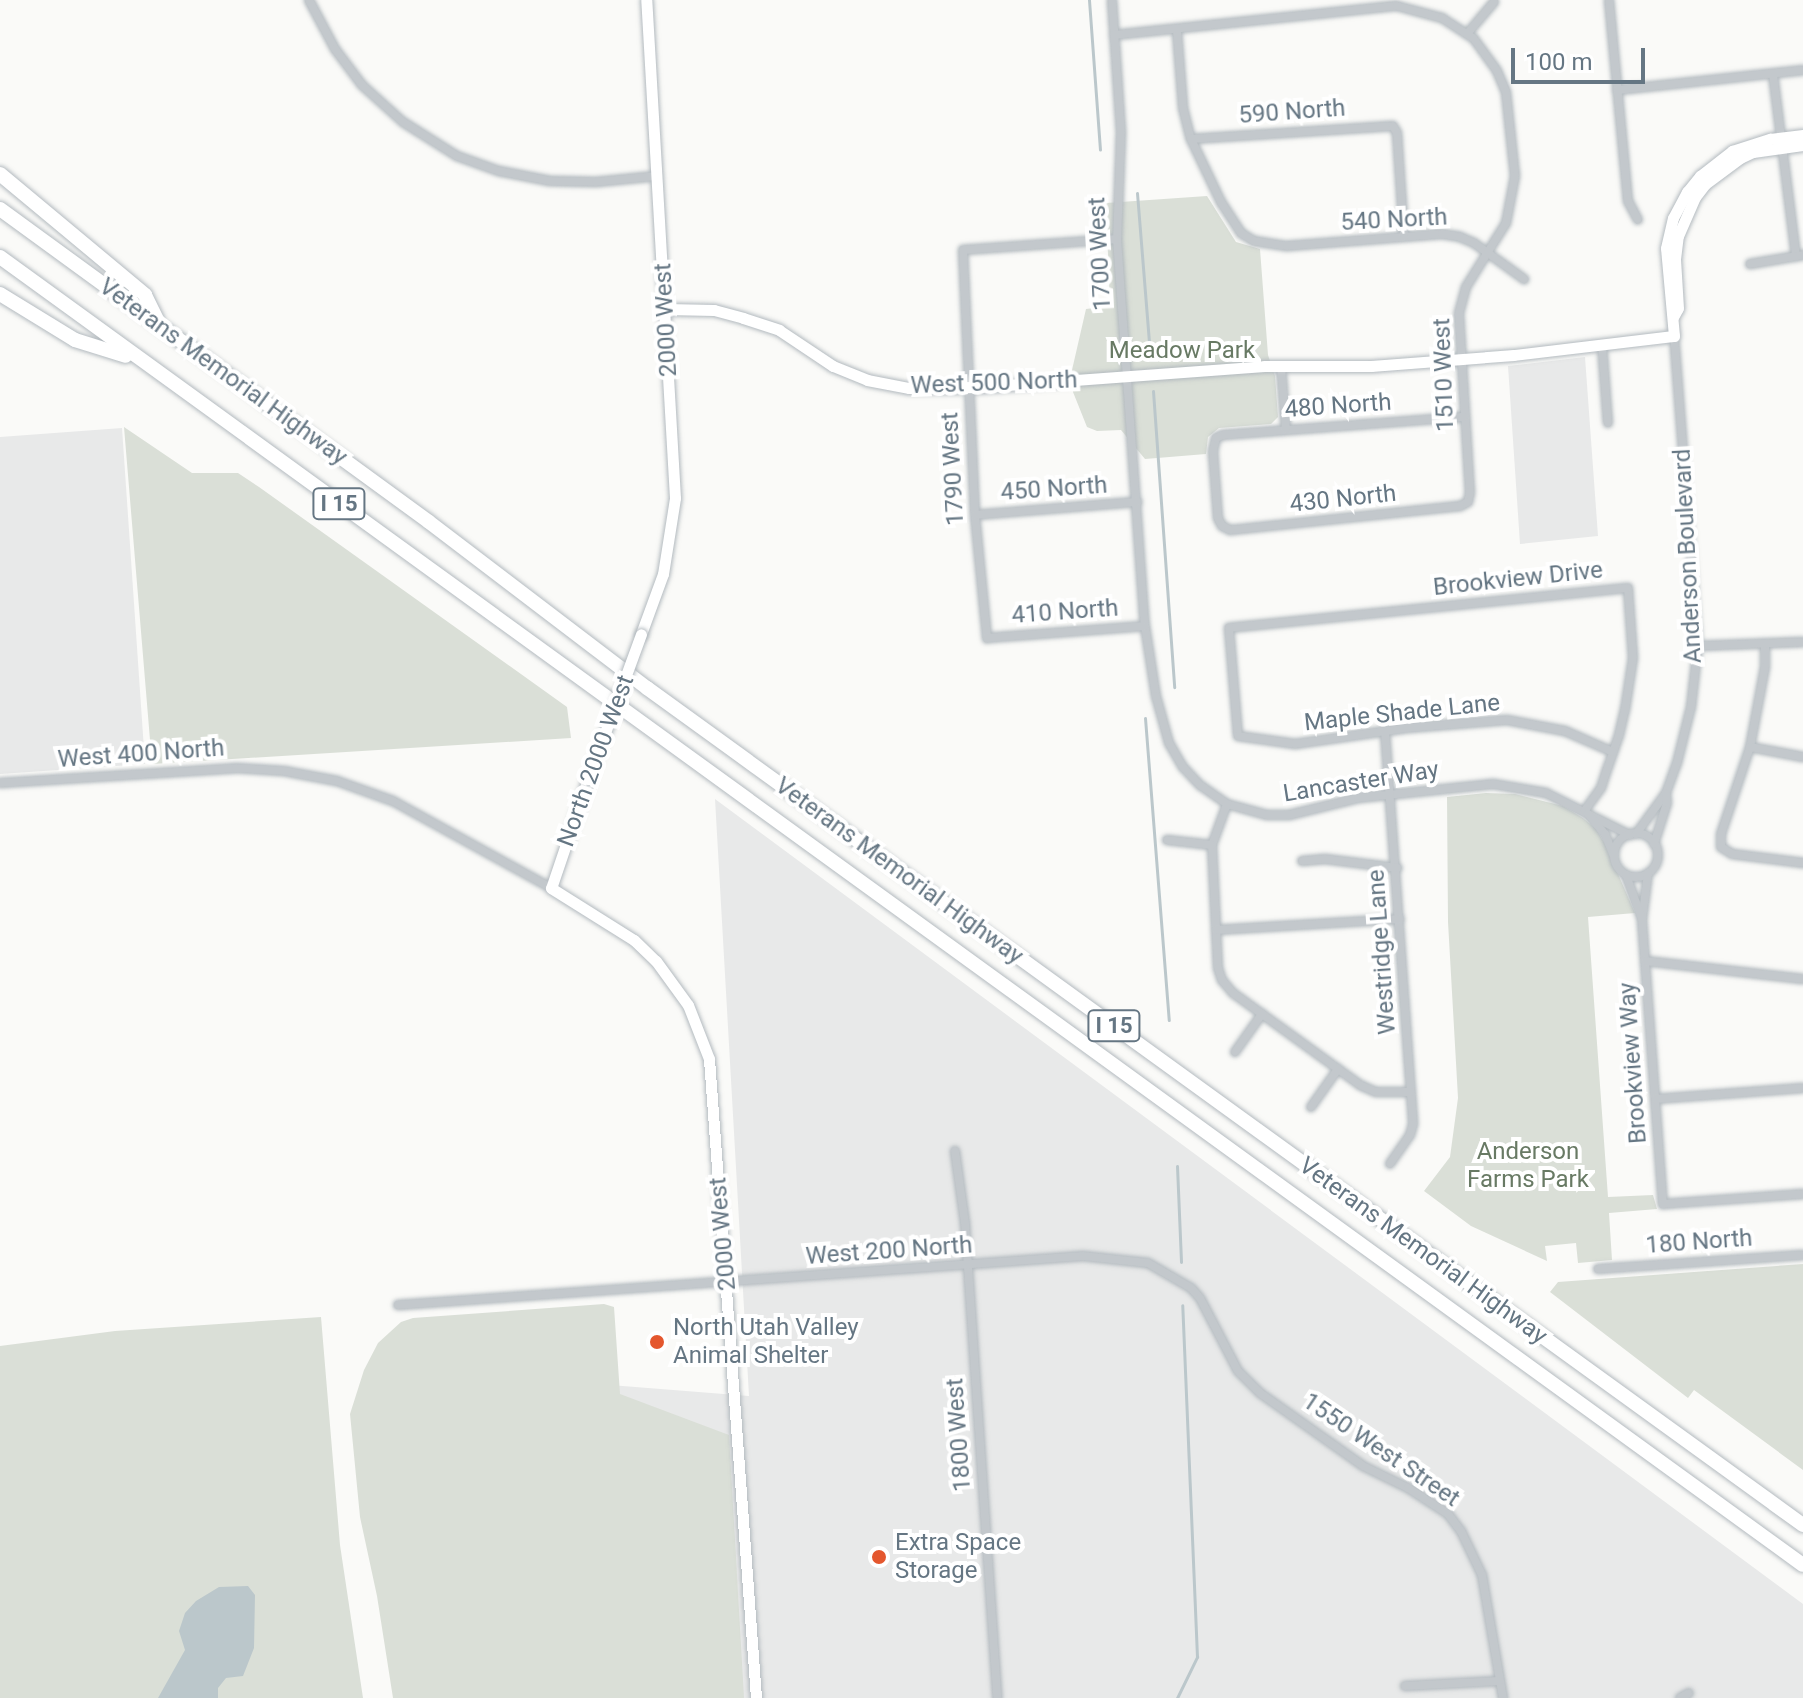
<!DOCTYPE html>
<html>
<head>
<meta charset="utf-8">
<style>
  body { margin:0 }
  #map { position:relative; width:1803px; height:1698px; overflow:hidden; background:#fafaf8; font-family:Roboto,sans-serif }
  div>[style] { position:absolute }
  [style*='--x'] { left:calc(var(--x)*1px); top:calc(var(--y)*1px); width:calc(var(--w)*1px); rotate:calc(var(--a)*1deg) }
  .built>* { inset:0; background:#e8e9e9 }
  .green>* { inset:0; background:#dadfd7 }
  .water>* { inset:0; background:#bbc7cb }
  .stream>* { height:3px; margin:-1.5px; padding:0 1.5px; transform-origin:1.5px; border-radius:1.5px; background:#bbc7cb }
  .roads { filter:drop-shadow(0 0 2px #b3babf) drop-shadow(0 0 2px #b3babf) }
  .street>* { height:8px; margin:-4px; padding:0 4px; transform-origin:4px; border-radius:4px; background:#c3c8cc }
  .street>.ring { margin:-4px; padding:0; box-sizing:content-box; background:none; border:8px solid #c3c8cc; border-radius:50% }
  .secondary>* { height:11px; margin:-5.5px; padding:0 5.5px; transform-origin:5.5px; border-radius:5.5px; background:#fff }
  .highway>* { height:14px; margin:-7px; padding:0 7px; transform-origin:7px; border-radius:7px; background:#fff }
  .bridges { filter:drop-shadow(0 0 2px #b3babf) drop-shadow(0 0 2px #b3babf) }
  .secondary-bridge>* { height:11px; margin:-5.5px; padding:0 5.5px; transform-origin:5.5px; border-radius:5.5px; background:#fff }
  .dots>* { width:22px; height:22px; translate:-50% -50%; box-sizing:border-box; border:4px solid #fff; border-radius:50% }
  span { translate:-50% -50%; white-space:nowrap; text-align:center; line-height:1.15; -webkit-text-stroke:8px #fff; paint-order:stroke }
  .shield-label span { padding:2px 6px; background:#fff; border:2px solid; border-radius:6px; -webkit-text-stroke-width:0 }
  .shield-label { font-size:22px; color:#657683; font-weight:700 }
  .street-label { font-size:24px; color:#657683 }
  .park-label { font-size:24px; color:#687a64 }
  .poi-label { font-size:24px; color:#657683 }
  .left { translate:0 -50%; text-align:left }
  .scale { position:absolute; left:1511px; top:48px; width:134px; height:36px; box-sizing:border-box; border:4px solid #657683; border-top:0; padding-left:10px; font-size:24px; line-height:28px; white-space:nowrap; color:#657683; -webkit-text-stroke:6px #fff; paint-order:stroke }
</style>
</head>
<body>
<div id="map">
  <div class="built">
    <div style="clip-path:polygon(1585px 357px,1598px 536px,1520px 544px,1508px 366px)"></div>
    <div style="clip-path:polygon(122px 428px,145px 764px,0 774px,0 437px)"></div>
    <div style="clip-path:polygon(715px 799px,1803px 1604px,1803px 1698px,398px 1698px,509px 1377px,749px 1396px)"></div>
  </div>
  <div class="green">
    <div style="clip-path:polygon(1207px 196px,1236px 242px,1260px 249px,1268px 355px,1275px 376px,1278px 417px,1271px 424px,1219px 428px,1208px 437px,1206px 454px,1145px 459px,1121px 430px,1097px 431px,1087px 427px,1073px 392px,1072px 370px,1086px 309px,1110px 306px,1106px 203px)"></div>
    <div style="clip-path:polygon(124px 427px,192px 473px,238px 473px,259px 487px,567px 707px,571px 738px,152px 764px)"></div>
    <div style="clip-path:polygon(1486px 793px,1515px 794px,1563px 806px,1583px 818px,1596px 829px,1605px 844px,1635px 913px,1588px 917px,1608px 1197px,1653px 1195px,1657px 1209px,1609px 1213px,1612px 1260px,1578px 1263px,1576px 1243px,1545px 1246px,1547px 1261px,1471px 1226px,1424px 1191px,1450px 1157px,1458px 1098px,1448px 922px,1447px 797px)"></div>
    <div style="clip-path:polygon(1803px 1264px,1803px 1470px,1694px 1390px,1688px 1398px,1550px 1292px,1558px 1282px)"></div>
    <div style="clip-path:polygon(604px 1304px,614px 1307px,620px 1394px,729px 1435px,744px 1698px,393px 1698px,377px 1596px,360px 1517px,350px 1414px,364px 1370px,378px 1343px,401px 1322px,413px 1318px)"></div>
    <div style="clip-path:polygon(321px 1317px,340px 1545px,363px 1698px,0 1698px,0 1346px,115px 1331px)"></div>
  </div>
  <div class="water">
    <div style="clip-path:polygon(248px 1586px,255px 1595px,254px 1648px,243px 1676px,226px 1678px,218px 1688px,218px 1698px,158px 1698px,185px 1650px,179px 1631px,185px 1613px,196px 1601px,219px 1587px)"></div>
  </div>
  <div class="stream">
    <div style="--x:1089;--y:0;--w:150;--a:85.8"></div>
    <div style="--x:1137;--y:193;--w:162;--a:85.4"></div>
    <div style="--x:1153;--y:391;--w:297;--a:85.9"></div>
    <div style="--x:1145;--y:718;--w:303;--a:85.5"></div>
    <div style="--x:1177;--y:1166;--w:96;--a:87.6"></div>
    <div style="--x:1177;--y:1698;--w:46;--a:-64"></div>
    <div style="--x:1197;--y:1657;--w:352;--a:-92.4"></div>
  </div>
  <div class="roads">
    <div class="street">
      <div style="--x:309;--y:0;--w:55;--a:62"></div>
      <div style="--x:335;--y:49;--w:45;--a:53.1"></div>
      <div style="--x:362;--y:85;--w:55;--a:42.1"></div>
      <div style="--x:403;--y:122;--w:64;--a:32.2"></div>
      <div style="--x:457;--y:156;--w:45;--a:19.7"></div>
      <div style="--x:499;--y:171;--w:52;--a:11.1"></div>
      <div style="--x:550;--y:181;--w:46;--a:1.2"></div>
      <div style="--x:596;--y:182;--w:61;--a:-5.6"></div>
      <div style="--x:1112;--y:0;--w:132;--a:86.1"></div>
      <div style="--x:1121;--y:132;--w:107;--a:92.1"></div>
      <div style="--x:1117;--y:239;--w:388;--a:85.9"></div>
      <div style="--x:1145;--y:626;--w:71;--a:81.1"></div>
      <div style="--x:1156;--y:696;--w:49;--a:74.5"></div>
      <div style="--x:1169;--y:743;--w:28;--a:60"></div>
      <div style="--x:1183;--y:767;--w:25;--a:47"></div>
      <div style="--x:1200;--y:785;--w:33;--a:35"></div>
      <div style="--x:1227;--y:804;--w:41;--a:15.4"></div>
      <div style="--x:1267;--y:815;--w:22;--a:0"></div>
      <div style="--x:1289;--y:815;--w:71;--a:-13.8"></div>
      <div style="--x:1358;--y:798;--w:136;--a:-5.9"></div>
      <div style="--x:1493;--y:784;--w:54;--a:9.6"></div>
      <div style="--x:1546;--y:793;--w:94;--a:26.6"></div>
      <div style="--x:1609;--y:0;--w:202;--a:84.6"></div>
      <div style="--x:1628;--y:201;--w:21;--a:62"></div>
      <div style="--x:1177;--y:31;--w:77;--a:85.5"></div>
      <div style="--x:1183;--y:108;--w:32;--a:76"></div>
      <div style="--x:1191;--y:139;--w:70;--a:64.5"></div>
      <div style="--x:1221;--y:202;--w:37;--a:57"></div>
      <div style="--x:1241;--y:233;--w:15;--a:32"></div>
      <div style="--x:1254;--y:241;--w:33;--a:9"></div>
      <div style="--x:1287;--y:246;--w:155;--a:-4.4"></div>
      <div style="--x:1442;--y:234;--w:18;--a:9"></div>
      <div style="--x:1460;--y:237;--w:15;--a:23"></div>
      <div style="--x:1474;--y:243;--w:62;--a:35.8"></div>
      <div style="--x:1467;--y:34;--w:42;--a:-49.8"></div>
      <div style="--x:1114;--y:35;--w:284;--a:-5.9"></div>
      <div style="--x:1397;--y:6;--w:47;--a:14.9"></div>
      <div style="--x:1442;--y:18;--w:38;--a:33"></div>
      <div style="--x:1474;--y:39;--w:39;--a:54"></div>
      <div style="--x:1497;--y:71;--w:23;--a:67"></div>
      <div style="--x:1506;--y:92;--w:84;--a:83.9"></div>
      <div style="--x:1515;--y:176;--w:48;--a:100.8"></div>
      <div style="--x:1506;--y:223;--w:75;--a:122"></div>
      <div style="--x:1466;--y:287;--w:28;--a:105"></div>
      <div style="--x:1459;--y:314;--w:178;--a:86.5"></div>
      <div style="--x:1470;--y:492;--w:10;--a:101"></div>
      <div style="--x:1468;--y:502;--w:9;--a:153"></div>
      <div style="--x:1460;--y:506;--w:231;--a:174"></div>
      <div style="--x:1230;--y:530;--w:9;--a:-153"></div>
      <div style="--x:1222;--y:526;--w:9;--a:-117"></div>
      <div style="--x:1218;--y:518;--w:67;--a:-94.3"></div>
      <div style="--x:1213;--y:451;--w:13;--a:-77"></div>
      <div style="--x:1216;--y:438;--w:8;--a:-23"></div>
      <div style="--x:1223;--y:435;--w:242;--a:-4.3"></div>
      <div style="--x:1773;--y:74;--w:184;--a:82.8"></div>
      <div style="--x:1617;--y:90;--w:187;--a:-6.1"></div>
      <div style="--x:1191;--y:139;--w:202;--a:-3.7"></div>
      <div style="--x:1393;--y:126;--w:8;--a:60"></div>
      <div style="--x:1397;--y:133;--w:104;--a:86.1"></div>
      <div style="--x:1117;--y:239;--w:154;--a:175.9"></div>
      <div style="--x:963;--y:250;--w:265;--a:87.4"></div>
      <div style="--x:975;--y:515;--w:124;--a:84.4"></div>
      <div style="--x:987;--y:638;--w:158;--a:-4.3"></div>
      <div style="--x:1750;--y:264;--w:54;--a:-9.6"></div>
      <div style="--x:1602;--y:344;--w:79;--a:85.7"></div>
      <div style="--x:1281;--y:366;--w:64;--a:85.5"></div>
      <div style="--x:975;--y:515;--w:163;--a:-4.6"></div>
      <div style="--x:1765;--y:644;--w:23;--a:90"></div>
      <div style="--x:1765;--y:667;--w:81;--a:100.6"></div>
      <div style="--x:1750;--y:747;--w:92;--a:108.4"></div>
      <div style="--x:1721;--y:834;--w:13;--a:90"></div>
      <div style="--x:1721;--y:847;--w:13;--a:32"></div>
      <div style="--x:1732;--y:854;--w:72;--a:7.2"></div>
      <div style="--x:1698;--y:646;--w:105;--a:-2.2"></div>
      <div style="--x:1385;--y:731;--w:394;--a:85.9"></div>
      <div style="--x:1413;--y:1124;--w:11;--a:105"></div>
      <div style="--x:1410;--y:1135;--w:35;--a:125"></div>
      <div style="--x:1750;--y:747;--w:54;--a:10.7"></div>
      <div style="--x:0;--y:783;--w:236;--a:-3.6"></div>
      <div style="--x:236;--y:768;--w:48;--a:3.6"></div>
      <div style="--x:284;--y:771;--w:54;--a:10.7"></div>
      <div style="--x:337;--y:781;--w:59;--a:19.7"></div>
      <div style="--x:393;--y:801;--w:180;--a:28.8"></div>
      <div style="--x:1227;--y:804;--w:44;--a:110.1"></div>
      <div style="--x:1212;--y:845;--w:123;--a:87.2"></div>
      <div style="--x:1218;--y:968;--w:13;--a:72"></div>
      <div style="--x:1222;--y:980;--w:17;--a:50"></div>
      <div style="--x:1233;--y:993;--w:157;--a:35.9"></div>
      <div style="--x:1360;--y:1085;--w:17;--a:24"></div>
      <div style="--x:1376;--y:1092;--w:35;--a:0"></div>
      <div style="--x:1585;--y:810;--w:27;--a:-54"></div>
      <div style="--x:1601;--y:788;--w:22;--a:-72"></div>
      <div style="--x:1608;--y:767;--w:34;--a:-71"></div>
      <div style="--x:1619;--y:735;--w:26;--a:-77"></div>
      <div style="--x:1625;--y:710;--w:53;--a:-81.3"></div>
      <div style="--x:1633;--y:658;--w:70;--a:-94.1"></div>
      <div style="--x:1628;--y:588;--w:401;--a:174.3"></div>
      <div style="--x:1229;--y:628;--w:108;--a:85.2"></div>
      <div style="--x:1238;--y:736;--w:58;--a:8"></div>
      <div style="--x:1295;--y:744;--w:113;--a:-8.1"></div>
      <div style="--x:1407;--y:728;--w:100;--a:-4.6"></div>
      <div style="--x:1507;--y:720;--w:59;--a:10.7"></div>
      <div style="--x:1565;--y:731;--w:52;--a:23.6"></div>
      <div style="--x:1588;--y:814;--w:26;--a:50"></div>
      <div style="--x:1605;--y:834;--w:24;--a:68"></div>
      <div class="ring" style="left:1614px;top:833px;width:36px;height:36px"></div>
      <div style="--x:1636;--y:834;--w:51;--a:-53.8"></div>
      <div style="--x:1666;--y:793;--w:32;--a:-70"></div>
      <div style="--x:1677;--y:763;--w:58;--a:-76"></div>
      <div style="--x:1691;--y:707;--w:61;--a:-83.5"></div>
      <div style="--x:1698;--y:646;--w:311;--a:-94.4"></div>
      <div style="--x:1167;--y:840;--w:45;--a:6.3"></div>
      <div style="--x:1654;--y:844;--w:43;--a:-72.4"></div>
      <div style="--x:1667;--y:803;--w:10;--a:-96"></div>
      <div style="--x:1302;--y:861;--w:23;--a:-5"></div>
      <div style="--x:1325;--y:859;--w:73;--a:7.1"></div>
      <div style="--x:1648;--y:873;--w:47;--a:97.3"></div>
      <div style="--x:1642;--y:920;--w:285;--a:85.8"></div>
      <div style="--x:1663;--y:1204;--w:140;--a:-4.1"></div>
      <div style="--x:1626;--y:875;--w:47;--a:70"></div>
      <div style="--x:1216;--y:930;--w:184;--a:-3.4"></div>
      <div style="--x:1645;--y:961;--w:159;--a:6.5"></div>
      <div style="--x:1235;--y:1052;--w:47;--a:-54.6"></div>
      <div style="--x:1656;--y:1099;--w:147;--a:-4.3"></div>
      <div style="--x:1311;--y:1107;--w:47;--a:-54.6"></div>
      <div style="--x:955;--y:1151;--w:73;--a:82.1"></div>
      <div style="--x:965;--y:1223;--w:476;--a:86.1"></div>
      <div style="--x:1598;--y:1269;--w:205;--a:-3.9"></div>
      <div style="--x:398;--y:1305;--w:687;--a:-4.09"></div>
      <div style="--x:1083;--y:1256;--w:65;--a:6.1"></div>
      <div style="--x:1148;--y:1263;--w:50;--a:30.2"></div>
      <div style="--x:1191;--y:1288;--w:13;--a:48"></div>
      <div style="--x:1200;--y:1298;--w:82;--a:62.5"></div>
      <div style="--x:1238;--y:1371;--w:31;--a:45"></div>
      <div style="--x:1260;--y:1393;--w:126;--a:35.3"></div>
      <div style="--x:1363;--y:1466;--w:50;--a:26.1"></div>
      <div style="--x:1408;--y:1488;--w:48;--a:33"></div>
      <div style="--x:1448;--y:1514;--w:21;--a:53"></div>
      <div style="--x:1461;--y:1531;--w:49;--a:64.5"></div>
      <div style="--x:1482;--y:1575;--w:125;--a:80.3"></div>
      <div style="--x:1405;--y:1686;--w:94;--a:-3"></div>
      <div style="--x:1680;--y:1698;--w:10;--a:-29"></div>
    </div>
    <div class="secondary">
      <div style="--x:666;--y:309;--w:48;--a:1.2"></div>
      <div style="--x:714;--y:310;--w:30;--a:15"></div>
      <div style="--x:743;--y:318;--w:38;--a:18"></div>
      <div style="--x:779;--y:330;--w:65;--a:33.7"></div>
      <div style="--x:833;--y:366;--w:37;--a:22"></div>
      <div style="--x:867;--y:380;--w:43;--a:10.8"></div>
      <div style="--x:909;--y:388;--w:71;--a:-0.8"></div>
      <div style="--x:980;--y:387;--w:285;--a:-4.2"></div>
      <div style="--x:1264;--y:366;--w:107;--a:0"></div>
      <div style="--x:1371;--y:366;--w:143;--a:-4.4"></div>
      <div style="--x:1514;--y:355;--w:161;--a:-6.8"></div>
      <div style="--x:1674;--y:336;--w:88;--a:-95.2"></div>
      <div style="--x:1666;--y:248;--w:31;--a:-77"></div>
      <div style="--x:1673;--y:218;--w:30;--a:-62"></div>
      <div style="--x:1687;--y:192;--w:21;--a:-51"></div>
      <div style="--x:1700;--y:176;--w:41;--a:-38"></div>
      <div style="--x:1732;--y:151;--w:40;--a:-18"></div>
      <div style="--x:1770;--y:139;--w:33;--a:-7"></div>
      <div style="--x:1673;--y:317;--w:10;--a:-61"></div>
      <div style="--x:1678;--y:308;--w:49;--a:-93.5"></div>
      <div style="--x:1675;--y:259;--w:23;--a:-83"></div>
      <div style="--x:1678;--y:236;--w:43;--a:-66.4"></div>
      <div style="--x:1695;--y:197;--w:16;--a:-52"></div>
      <div style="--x:1705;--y:184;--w:44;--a:-36.6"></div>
      <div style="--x:1740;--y:158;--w:14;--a:-25"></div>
      <div style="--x:1753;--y:152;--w:50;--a:-8"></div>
      <div style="--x:641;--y:634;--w:64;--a:-69.9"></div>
      <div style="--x:663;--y:574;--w:77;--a:-81"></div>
      <div style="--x:675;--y:498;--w:499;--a:-93.3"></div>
      <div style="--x:588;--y:779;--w:115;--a:108.7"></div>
      <div style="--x:551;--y:888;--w:98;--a:32.1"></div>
      <div style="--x:634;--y:940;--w:30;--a:44"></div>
      <div style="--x:656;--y:961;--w:54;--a:54"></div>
      <div style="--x:688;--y:1005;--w:58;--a:68.7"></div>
      <div style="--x:709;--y:1059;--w:641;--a:85.79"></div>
    </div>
    <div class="highway">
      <div style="--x:0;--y:174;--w:189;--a:39.8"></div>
      <div style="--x:145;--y:295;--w:28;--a:64"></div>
      <div style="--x:0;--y:209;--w:531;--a:36.11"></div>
      <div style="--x:429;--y:522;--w:274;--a:37.3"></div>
      <div style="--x:647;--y:688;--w:1427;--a:35.91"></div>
      <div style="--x:0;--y:257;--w:2227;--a:35.96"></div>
      <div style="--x:0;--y:294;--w:88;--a:31.5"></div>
      <div style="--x:75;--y:340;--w:53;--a:17.4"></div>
    </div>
  </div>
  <div class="bridges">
    <div class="secondary-bridge">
      <div style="--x:588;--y:779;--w:154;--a:-69.9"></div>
    </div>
  </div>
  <div class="dots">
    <div style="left:657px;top:1342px;background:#e4572e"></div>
    <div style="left:879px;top:1557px;background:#e4572e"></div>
  </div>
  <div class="shield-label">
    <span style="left:339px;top:504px">I 15</span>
    <span style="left:1114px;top:1026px">I 15</span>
  </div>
  <div class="street-label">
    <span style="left:1292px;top:112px;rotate:-4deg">590 North</span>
    <span style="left:1394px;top:220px;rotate:-3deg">540 North</span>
    <span style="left:1100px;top:254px;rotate:-93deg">1700 West</span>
    <span style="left:666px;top:320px;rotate:-93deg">2000 West</span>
    <span style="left:223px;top:372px;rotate:36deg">Veterans Memorial Highway</span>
    <span style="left:1444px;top:375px;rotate:-92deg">1510 West</span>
    <span style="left:994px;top:383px;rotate:-2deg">West 500 North</span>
    <span style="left:1338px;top:406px;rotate:-4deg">480 North</span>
    <span style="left:953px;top:469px;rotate:-93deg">1790 West</span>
    <span style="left:1054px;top:489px;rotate:-4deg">450 North</span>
    <span style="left:1343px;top:499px;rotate:-6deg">430 North</span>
    <span style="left:1688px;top:556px;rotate:-93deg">Anderson Boulevard</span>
    <span style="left:1518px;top:579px;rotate:-6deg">Brookview Drive</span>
    <span style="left:1065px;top:612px;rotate:-4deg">410 North</span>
    <span style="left:1402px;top:713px;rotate:-6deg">Maple Shade Lane</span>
    <span style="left:141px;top:754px;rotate:-4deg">West 400 North</span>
    <span style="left:596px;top:761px;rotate:-70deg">North 2000 West</span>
    <span style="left:1361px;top:782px;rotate:-9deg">Lancaster Way</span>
    <span style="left:899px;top:871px;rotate:36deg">Veterans Memorial Highway</span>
    <span style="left:1382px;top:952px;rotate:-94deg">Westridge Lane</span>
    <span style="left:1633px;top:1063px;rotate:-94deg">Brookview Way</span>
    <span style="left:723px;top:1234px;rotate:-95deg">2000 West</span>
    <span style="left:1699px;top:1242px;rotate:-4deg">180 North</span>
    <span style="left:889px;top:1251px;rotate:-4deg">West 200 North</span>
    <span style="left:1423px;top:1251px;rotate:36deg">Veterans Memorial Highway</span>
    <span style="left:959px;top:1435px;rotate:-94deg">1800 West</span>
    <span style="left:1381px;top:1450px;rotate:34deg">1550 West Street</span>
  </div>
  <div class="park-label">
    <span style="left:1182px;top:351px">Meadow Park</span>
    <span style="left:1528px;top:1166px">Anderson<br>Farms Park</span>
  </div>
  <div class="poi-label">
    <span class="left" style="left:673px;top:1342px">North Utah Valley<br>Animal Shelter</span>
    <span class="left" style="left:895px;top:1557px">Extra Space<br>Storage</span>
  </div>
  <div class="scale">100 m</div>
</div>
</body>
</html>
